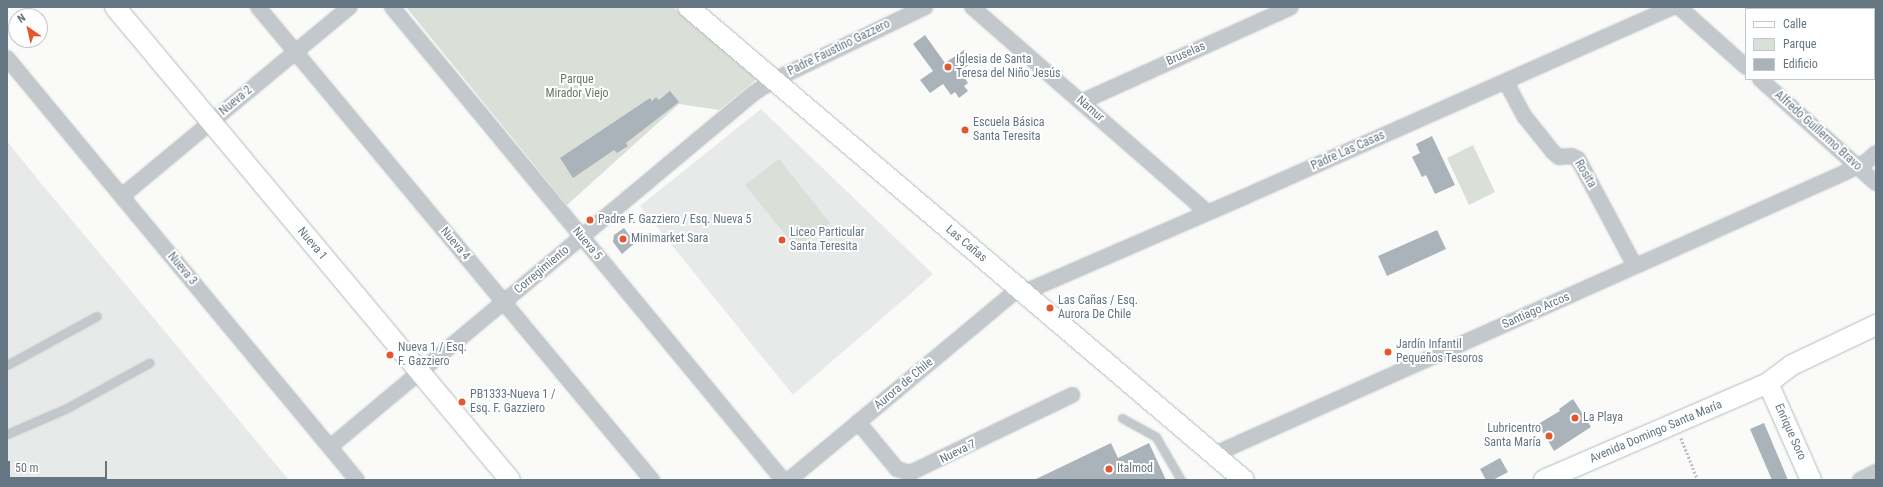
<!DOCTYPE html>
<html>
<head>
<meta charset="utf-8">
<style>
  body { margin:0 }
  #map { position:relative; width:1883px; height:487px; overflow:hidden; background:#fafaf8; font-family:"Roboto Condensed",sans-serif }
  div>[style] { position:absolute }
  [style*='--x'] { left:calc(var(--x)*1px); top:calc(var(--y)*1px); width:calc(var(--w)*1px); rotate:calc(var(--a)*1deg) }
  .built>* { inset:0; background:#e8e9e9 }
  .green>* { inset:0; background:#dadfd7 }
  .building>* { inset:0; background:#aab3b9 }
  .path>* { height:2.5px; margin-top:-1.25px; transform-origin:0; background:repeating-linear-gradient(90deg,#bbbfc2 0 2px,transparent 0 4px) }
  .roads { filter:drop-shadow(0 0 1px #b3babf) drop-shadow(0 0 1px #b3babf) }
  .lane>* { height:7px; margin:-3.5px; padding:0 3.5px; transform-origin:3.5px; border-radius:3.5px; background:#c3c8cc }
  .street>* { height:14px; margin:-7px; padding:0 7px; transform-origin:7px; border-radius:7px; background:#c3c8cc }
  .secondary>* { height:20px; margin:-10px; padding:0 10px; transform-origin:10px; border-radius:10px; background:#fff }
  .dots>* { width:11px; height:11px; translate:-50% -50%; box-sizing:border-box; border:2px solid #fff; border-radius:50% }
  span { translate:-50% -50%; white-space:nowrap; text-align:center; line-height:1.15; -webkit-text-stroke:4px #fff; paint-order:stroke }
  .street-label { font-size:12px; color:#657683 }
  .poi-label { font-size:12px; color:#657683 }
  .left { translate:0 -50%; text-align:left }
  .right { translate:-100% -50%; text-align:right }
  .park-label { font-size:12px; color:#687a64 }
  .frame { position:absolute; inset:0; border:8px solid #657683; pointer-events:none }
  .legend { position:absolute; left:1745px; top:8px; width:130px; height:72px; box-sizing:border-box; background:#fff; border:1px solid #c1c8cd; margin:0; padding:5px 7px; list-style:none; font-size:12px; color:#657683 }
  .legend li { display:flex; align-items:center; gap:8px; height:20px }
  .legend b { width:20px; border:1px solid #c1c8cd }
  .north { position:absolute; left:8px; top:8px; width:40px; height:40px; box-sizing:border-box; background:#fff; border:1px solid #c1c8cd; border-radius:50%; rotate:326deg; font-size:11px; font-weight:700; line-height:16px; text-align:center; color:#657683 }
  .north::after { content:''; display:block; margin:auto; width:14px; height:18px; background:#e4572e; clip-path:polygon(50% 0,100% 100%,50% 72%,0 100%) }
  .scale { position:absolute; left:8px; top:461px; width:99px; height:18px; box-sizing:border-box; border:2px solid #657683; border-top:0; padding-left:5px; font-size:12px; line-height:14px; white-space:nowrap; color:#657683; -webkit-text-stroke:3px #fff; paint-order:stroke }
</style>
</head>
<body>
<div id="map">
  <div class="built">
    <div style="clip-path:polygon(761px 109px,933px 274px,793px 395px,640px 206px)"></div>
    <div style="clip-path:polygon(7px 141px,39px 181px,289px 480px,7px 480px)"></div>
  </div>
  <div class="green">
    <div style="clip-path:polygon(406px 7px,673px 7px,758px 78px,719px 110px,679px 104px,567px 205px)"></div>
    <div style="clip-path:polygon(1473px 145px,1495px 192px,1469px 205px,1447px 158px)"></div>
    <div style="clip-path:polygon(779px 159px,830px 223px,797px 249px,745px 185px)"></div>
  </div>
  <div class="building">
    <div style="clip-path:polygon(925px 35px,945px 63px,964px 50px,973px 62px,960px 71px,968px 83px,964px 86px,968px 91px,959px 98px,955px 92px,951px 95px,943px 84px,930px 93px,920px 80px,933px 71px,913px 44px)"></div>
    <div style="clip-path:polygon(670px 91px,679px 102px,626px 143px,628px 146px,617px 153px,614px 150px,573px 178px,560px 158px,650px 98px,652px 101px,656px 97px,659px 100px)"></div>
    <div style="clip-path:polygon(1432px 136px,1455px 185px,1435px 194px,1426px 175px,1422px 177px,1412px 157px,1420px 153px,1416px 144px)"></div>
    <div style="clip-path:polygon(624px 228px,635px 243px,622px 254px,613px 242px,614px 235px)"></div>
    <div style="clip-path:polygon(1437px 230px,1446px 249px,1387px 276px,1378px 256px)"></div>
    <div style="clip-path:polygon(1573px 399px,1591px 427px,1554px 451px,1538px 424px,1560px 411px,1559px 409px)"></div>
    <div style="clip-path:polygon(1764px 423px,1788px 480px,1772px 480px,1750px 429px)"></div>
    <div style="clip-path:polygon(1111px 443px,1118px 458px,1149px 443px,1166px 480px,1034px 480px)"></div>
    <div style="clip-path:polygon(1500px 458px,1508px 472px,1493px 480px,1486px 480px,1480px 469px)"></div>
  </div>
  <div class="path">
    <div style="--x:1681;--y:438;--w:45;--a:68"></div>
  </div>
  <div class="roads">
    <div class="lane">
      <div style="--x:7;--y:365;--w:102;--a:-28.6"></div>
      <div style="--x:1122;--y:418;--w:39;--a:29"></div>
      <div style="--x:1156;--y:437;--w:50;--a:59.8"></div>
      <div style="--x:7;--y:434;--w:65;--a:-23.4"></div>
      <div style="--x:67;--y:408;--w:94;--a:-28.8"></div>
    </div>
    <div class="street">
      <div style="--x:258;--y:7;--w:616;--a:50.21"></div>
      <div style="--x:392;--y:7;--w:614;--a:50.42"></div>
      <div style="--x:972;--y:7;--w:312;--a:41.1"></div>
      <div style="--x:1679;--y:7;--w:90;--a:41.8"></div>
      <div style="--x:1864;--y:7;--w:3;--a:45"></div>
      <div style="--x:1874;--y:17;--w:3;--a:45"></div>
      <div style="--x:7;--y:58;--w:548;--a:50.33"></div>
      <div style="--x:1760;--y:79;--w:156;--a:41.9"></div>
      <div style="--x:1506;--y:82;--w:40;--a:62"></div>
      <div style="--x:1525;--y:117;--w:45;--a:51.3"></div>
      <div style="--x:1553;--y:152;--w:8;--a:40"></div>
      <div style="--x:1559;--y:157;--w:13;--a:-4"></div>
      <div style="--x:1572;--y:156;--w:7;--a:27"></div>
      <div style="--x:1578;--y:159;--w:121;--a:62"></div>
      <div style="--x:1081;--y:102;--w:230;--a:-24.3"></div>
      <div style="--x:122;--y:196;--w:296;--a:-39.7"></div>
      <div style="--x:858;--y:422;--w:61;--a:50.3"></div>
      <div style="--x:897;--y:469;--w:14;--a:17"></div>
      <div style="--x:910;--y:473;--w:180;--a:-25.7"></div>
      <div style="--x:330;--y:447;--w:552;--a:-39.86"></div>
      <div style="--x:754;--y:93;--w:24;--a:-33"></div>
      <div style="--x:774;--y:80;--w:168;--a:-25.8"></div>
      <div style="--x:1215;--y:454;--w:691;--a:-24.08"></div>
      <div style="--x:1846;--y:172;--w:22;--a:-27"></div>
      <div style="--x:1866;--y:162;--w:13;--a:-42"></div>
      <div style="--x:789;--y:480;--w:290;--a:-39.8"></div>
      <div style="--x:1012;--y:294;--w:23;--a:-15"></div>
      <div style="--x:1034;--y:288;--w:229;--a:-23.4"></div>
      <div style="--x:1244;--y:197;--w:468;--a:-23.9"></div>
      <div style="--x:1860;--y:480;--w:18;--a:-27"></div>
    </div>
    <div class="secondary">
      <div style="--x:115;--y:7;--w:616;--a:50.13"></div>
      <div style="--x:688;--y:7;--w:730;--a:40.39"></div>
      <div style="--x:1768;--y:383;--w:106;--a:66.1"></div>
      <div style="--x:1544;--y:480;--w:244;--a:-23.4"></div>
      <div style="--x:1768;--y:383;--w:30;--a:-37"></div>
      <div style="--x:1792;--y:365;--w:93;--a:-25.5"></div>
    </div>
  </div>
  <div class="dots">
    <div style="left:948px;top:67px;background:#e4572e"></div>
    <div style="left:965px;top:130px;background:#e4572e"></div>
    <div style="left:590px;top:220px;background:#e4572e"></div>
    <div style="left:623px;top:239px;background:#e4572e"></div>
    <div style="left:782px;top:240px;background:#e4572e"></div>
    <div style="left:1050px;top:308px;background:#e4572e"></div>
    <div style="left:1388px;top:352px;background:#e4572e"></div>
    <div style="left:390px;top:355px;background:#e4572e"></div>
    <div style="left:462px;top:402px;background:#e4572e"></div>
    <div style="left:1575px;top:418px;background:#e4572e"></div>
    <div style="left:1549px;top:436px;background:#e4572e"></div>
    <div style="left:1109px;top:469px;background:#e4572e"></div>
  </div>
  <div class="street-label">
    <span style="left:839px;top:48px;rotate:-26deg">Padre Faustino Gazzero</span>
    <span style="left:1186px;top:54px;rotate:-24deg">Bruselas</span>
    <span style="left:236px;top:101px;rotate:-40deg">Nueva 2</span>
    <span style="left:1090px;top:109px;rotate:41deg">Namur</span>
    <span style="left:1818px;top:131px;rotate:42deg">Alfredo Guillermo Bravo</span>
    <span style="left:1348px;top:151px;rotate:-24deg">Padre Las Casas</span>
    <span style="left:1585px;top:174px;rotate:59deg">Rosita</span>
    <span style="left:312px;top:244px;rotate:50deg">Nueva 1</span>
    <span style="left:455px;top:244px;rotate:50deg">Nueva 4</span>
    <span style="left:587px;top:244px;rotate:50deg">Nueva 5</span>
    <span style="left:966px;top:244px;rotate:40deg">Las Cañas</span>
    <span style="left:182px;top:269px;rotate:50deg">Nueva 3</span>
    <span style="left:542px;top:270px;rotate:-40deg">Corregimiento</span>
    <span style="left:1536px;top:311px;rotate:-24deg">Santiago Arcos</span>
    <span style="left:904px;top:384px;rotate:-40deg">Aurora de Chile</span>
    <span style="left:1656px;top:432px;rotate:-23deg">Avenida Domingo Santa María</span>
    <span style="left:1790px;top:432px;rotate:66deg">Enrique Soro</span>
    <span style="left:958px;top:452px;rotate:-26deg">Nueva 7</span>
  </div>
  <div class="poi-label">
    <span class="left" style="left:956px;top:67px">Iglesia de Santa<br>Teresa del Niño Jesús</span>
    <span class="left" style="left:973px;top:130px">Escuela Básica<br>Santa Teresita</span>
    <span class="left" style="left:598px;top:220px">Padre F. Gazziero / Esq. Nueva 5</span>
    <span class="left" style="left:790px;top:240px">Liceo Particular<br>Santa Teresita</span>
    <span class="left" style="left:631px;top:239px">Minimarket Sara</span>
    <span class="left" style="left:1058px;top:308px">Las Cañas / Esq.<br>Aurora De Chile</span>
    <span class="left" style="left:1396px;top:352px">Jardín Infantil<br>Pequeños Tesoros</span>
    <span class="left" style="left:398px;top:355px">Nueva 1 / Esq.<br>F. Gazziero</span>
    <span class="left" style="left:470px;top:402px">PB1333-Nueva 1 /<br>Esq. F. Gazziero</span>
    <span class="left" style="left:1583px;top:418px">La Playa</span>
    <span class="right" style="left:1541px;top:436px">Lubricentro<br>Santa María</span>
    <span class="left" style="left:1117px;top:469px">Italmod</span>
  </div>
  <div class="park-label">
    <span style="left:577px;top:87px">Parque<br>Mirador Viejo</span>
  </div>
  <div class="frame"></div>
  <ul class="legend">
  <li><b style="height:5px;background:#fff"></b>Calle</li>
  <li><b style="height:11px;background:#dadfd7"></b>Parque</li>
  <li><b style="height:11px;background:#aab3b9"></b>Edificio</li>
  </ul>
  <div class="north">N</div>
  <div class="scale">50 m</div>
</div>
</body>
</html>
